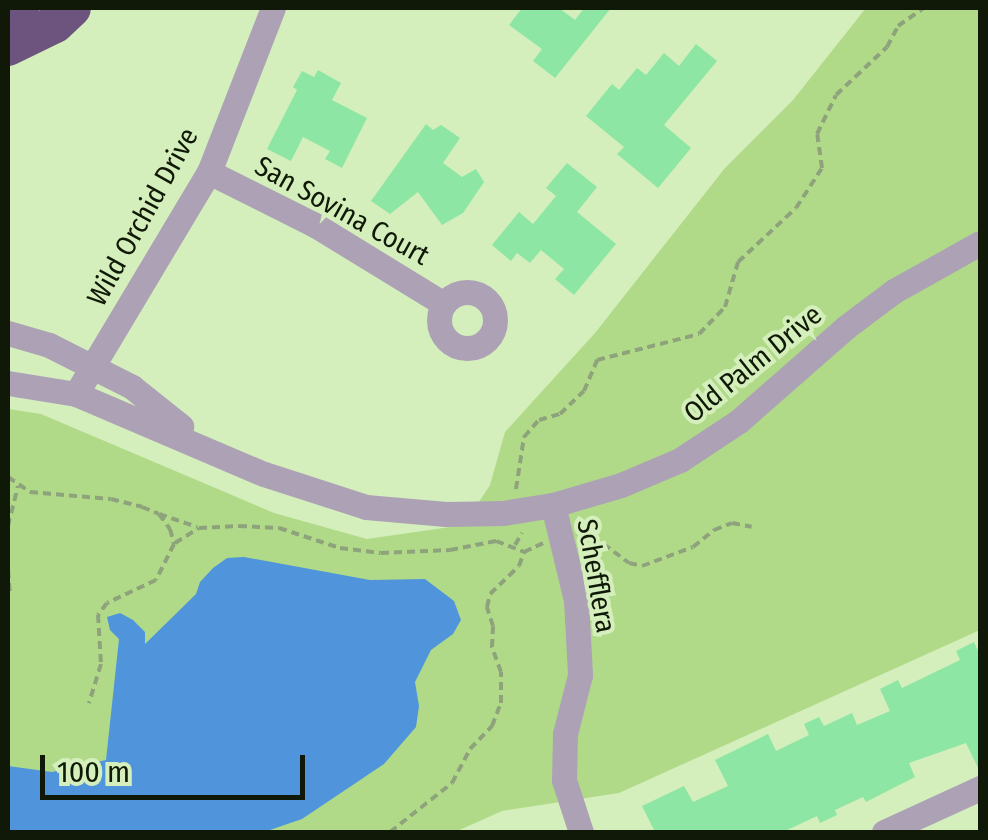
<!DOCTYPE html>
<html>
<head>
<meta charset="utf-8">
<style>
  body { margin:0 }
  #map { position:relative; width:988px; height:840px; overflow:hidden; background:#d4efbc; font-family:"Fira Sans Condensed",sans-serif }
  div>[style] { position:absolute }
  [style*='--x'] { left:calc(var(--x)*1px); top:calc(var(--y)*1px); width:calc(var(--w)*1px); rotate:calc(var(--a)*1deg) }
  .green>* { inset:0; background:#b0da88 }
  .water>* { inset:0; background:#5095dc }
  .building>* { inset:0; background:#8de6a3 }
  .path>* { height:4px; margin-top:-2px; transform-origin:0; background:repeating-linear-gradient(90deg,#8ea37c 0 8px,transparent 0 13px) }
  .minor>* { height:25px; margin:-12.5px; padding:0 12.5px; transform-origin:12.5px; border-radius:12.5px; background:#ada1b6 }
  .minor>.ring { margin:-12.5px; padding:0; box-sizing:content-box; background:none; border:25px solid #ada1b6; border-radius:50% }
  .highway>* { height:38px; margin:-19px; padding:0 19px; transform-origin:19px; border-radius:19px; background:#6d547f }
  span { translate:-50% -50%; white-space:nowrap; text-align:center; line-height:1.15; -webkit-text-stroke:8px #d4efbc; paint-order:stroke }
  .street-label { font-size:28px; color:#101907 }
  .frame { position:absolute; inset:0; border:10px solid #101907; pointer-events:none }
  .scale { position:absolute; left:40px; top:755px; width:265px; height:45px; box-sizing:border-box; border:5px solid #101907; border-top:0; padding-left:12px; font-size:30px; line-height:35px; white-space:nowrap; color:#101907; -webkit-text-stroke:8px #d4efbc; paint-order:stroke }
</style>
</head>
<body>
<div id="map">
  <div class="green">
    <div style="clip-path:polygon(866px 8px,980px 8px,980px 630px,619px 793px,502px 811px,455px 832px,8px 832px,8px 409px,41px 414px,274px 513px,367px 539px,464px 525px,490px 485px,505px 432px,595px 333px,725px 168px,793px 100px)"></div>
  </div>
  <div class="water">
    <div style="clip-path:polygon(244px 557px,370px 580px,425px 579px,454px 601px,461px 620px,453px 634px,431px 650px,415px 682px,419px 706px,416px 727px,384px 764px,302px 819px,264px 832px,8px 832px,8px 766px,52px 772px,106px 760px,119px 639px,110px 630px,107px 617px,120px 613px,133px 620px,145px 632px,145px 644px,196px 594px,200px 582px,213px 568px,227px 558px)"></div>
  </div>
  <div class="building">
    <div style="clip-path:polygon(522px 8px,559px 8px,575px 20px,584px 8px,611px 8px,555px 78px,533px 61px,542px 49px,509px 25px)"></div>
    <div style="clip-path:polygon(696px 44px,717px 61px,664px 125px,691px 148px,658px 188px,617px 154px,624px 147px,586px 116px,612px 84px,619px 90px,637px 68px,646px 75px,664px 53px,679px 66px)"></div>
    <div style="clip-path:polygon(318px 70px,341px 83px,332px 100px,367px 118px,342px 168px,325px 159px,330px 151px,303px 137px,291px 161px,267px 149px,297px 90px,293px 87px,302px 71px,314px 77px)"></div>
    <div style="clip-path:polygon(426px 124px,433px 130px,441px 125px,460px 138px,443px 163px,462px 177px,476px 169px,484px 182px,463px 213px,442px 225px,418px 192px,390px 214px,371px 201px)"></div>
    <div style="clip-path:polygon(567px 163px,597px 187px,577px 212px,616px 244px,574px 295px,555px 279px,564px 269px,541px 250px,530px 263px,517px 253px,511px 261px,492px 245px,519px 212px,533px 224px,556px 196px,546px 188px)"></div>
    <div style="clip-path:polygon(974px 642px,980px 655px,980px 772px,966px 743px,909px 763px,915px 777px,866px 802px,863px 797px,835px 810px,837px 815px,820px 823px,817px 816px,783px 832px,655px 832px,642px 806px,684px 786px,693px 802px,728px 786px,715px 760px,768px 734px,776px 751px,809px 735px,804px 724px,819px 717px,824px 726px,852px 713px,857px 725px,890px 711px,880px 689px,898px 680px,902px 688px,960px 660px,956px 651px)"></div>
  </div>
  <div class="path">
    <div style="--x:8;--y:477;--w:27;--a:34"></div>
    <div style="--x:30;--y:492;--w:81;--a:4.9"></div>
    <div style="--x:111;--y:499;--w:32;--a:14"></div>
    <div style="--x:142;--y:507;--w:18;--a:22"></div>
    <div style="--x:159;--y:514;--w:19;--a:54"></div>
    <div style="--x:170;--y:529;--w:16;--a:75"></div>
    <div style="--x:174;--y:544;--w:40;--a:116.6"></div>
    <div style="--x:156;--y:580;--w:54;--a:154.9"></div>
    <div style="--x:107;--y:603;--w:15;--a:127"></div>
    <div style="--x:98;--y:615;--w:49;--a:86.5"></div>
    <div style="--x:101;--y:664;--w:41;--a:107.1"></div>
    <div style="--x:516;--y:489;--w:53;--a:-81.3"></div>
    <div style="--x:524;--y:437;--w:23;--a:-49"></div>
    <div style="--x:539;--y:420;--w:22;--a:-16"></div>
    <div style="--x:560;--y:414;--w:33;--a:-44"></div>
    <div style="--x:584;--y:391;--w:34;--a:-67"></div>
    <div style="--x:597;--y:360;--w:105;--a:-14.3"></div>
    <div style="--x:699;--y:334;--w:37;--a:-46"></div>
    <div style="--x:725;--y:307;--w:47;--a:-73.9"></div>
    <div style="--x:738;--y:262;--w:79;--a:-43"></div>
    <div style="--x:796;--y:208;--w:48;--a:-57"></div>
    <div style="--x:822;--y:168;--w:34;--a:-98"></div>
    <div style="--x:817;--y:134;--w:43;--a:-64"></div>
    <div style="--x:836;--y:95;--w:70;--a:-43.3"></div>
    <div style="--x:887;--y:47;--w:24;--a:-62"></div>
    <div style="--x:898;--y:26;--w:32;--a:-35"></div>
    <div style="--x:159;--y:514;--w:40;--a:18.9"></div>
    <div style="--x:8;--y:526;--w:41;--a:-76"></div>
    <div style="--x:582;--y:535;--w:11;--a:5"></div>
    <div style="--x:593;--y:536;--w:45;--a:36.9"></div>
    <div style="--x:629;--y:563;--w:13;--a:13"></div>
    <div style="--x:642;--y:566;--w:54;--a:-20.4"></div>
    <div style="--x:693;--y:547;--w:27;--a:-39"></div>
    <div style="--x:714;--y:530;--w:19;--a:-21"></div>
    <div style="--x:732;--y:523;--w:20;--a:11"></div>
    <div style="--x:175;--y:543;--w:28;--a:-32"></div>
    <div style="--x:199;--y:528;--w:40;--a:-2.9"></div>
    <div style="--x:239;--y:526;--w:40;--a:2.9"></div>
    <div style="--x:279;--y:528;--w:64;--a:18.2"></div>
    <div style="--x:340;--y:548;--w:41;--a:7"></div>
    <div style="--x:381;--y:553;--w:69;--a:-2.5"></div>
    <div style="--x:450;--y:550;--w:47;--a:-11.1"></div>
    <div style="--x:496;--y:541;--w:30;--a:21"></div>
    <div style="--x:515;--y:545;--w:14;--a:-60"></div>
    <div style="--x:8;--y:570;--w:23;--a:85"></div>
    <div style="--x:390;--y:832;--w:79;--a:-38.3"></div>
    <div style="--x:452;--y:783;--w:38;--a:-62"></div>
    <div style="--x:470;--y:749;--w:32;--a:-46"></div>
    <div style="--x:492;--y:726;--w:25;--a:-69"></div>
    <div style="--x:501;--y:703;--w:31;--a:-90"></div>
    <div style="--x:501;--y:672;--w:27;--a:-110"></div>
    <div style="--x:492;--y:647;--w:21;--a:-87"></div>
    <div style="--x:493;--y:626;--w:20;--a:-108"></div>
    <div style="--x:487;--y:607;--w:13;--a:-77"></div>
    <div style="--x:490;--y:594;--w:40;--a:-44"></div>
    <div style="--x:519;--y:566;--w:15;--a:-70"></div>
    <div style="--x:524;--y:552;--w:21;--a:-25"></div>
  </div>
  <div class="minor">
    <div style="--x:209;--y:172;--w:119;--a:26.6"></div>
    <div style="--x:315;--y:225;--w:151;--a:31.5"></div>
    <div class="ring" style="left:439px;top:292px;width:31px;height:31px"></div>
    <div style="--x:8;--y:333;--w:43;--a:16.3"></div>
    <div style="--x:49;--y:345;--w:93;--a:26.8"></div>
    <div style="--x:132;--y:387;--w:63;--a:38.5"></div>
    <div style="--x:8;--y:383;--w:69;--a:9.2"></div>
    <div style="--x:76;--y:394;--w:204;--a:23.1"></div>
    <div style="--x:264;--y:474;--w:107;--a:17.9"></div>
    <div style="--x:366;--y:507;--w:80;--a:5"></div>
    <div style="--x:446;--y:514;--w:57;--a:-1"></div>
    <div style="--x:503;--y:513;--w:51;--a:-9.1"></div>
    <div style="--x:553;--y:505;--w:71;--a:-16.4"></div>
    <div style="--x:621;--y:485;--w:64;--a:-23"></div>
    <div style="--x:680;--y:460;--w:71;--a:-33.5"></div>
    <div style="--x:739;--y:421;--w:142;--a:-41.3"></div>
    <div style="--x:846;--y:327;--w:60;--a:-36.9"></div>
    <div style="--x:894;--y:291;--w:98;--a:-29.2"></div>
    <div style="--x:76;--y:394;--w:259;--a:-59.1"></div>
    <div style="--x:209;--y:172;--w:176;--a:-68.7"></div>
    <div style="--x:553;--y:505;--w:98;--a:76.4"></div>
    <div style="--x:576;--y:600;--w:75;--a:86.9"></div>
    <div style="--x:580;--y:675;--w:61;--a:104.3"></div>
    <div style="--x:565;--y:734;--w:46;--a:91.2"></div>
    <div style="--x:564;--y:780;--w:55;--a:71.9"></div>
    <div style="--x:884;--y:832;--w:106;--a:-24.6"></div>
  </div>
  <div class="highway">
    <div style="--x:8;--y:15;--w:14;--a:-30"></div>
    <div style="--x:8;--y:47;--w:52;--a:-26.1"></div>
    <div style="--x:55;--y:24;--w:23;--a:-43"></div>
  </div>
  <div class="street-label">
    <span style="left:342px;top:211px;rotate:29deg">San Sovina Court</span>
    <span style="left:143px;top:217px;rotate:-61deg">Wild Orchid Drive</span>
    <span style="left:753px;top:364px;rotate:-39deg">Old Palm Drive</span>
    <span style="left:596px;top:576px;rotate:80deg">Schefflera</span>
  </div>
  <div class="frame"></div>
  <div class="scale">100 m</div>
</div>
</body>
</html>
